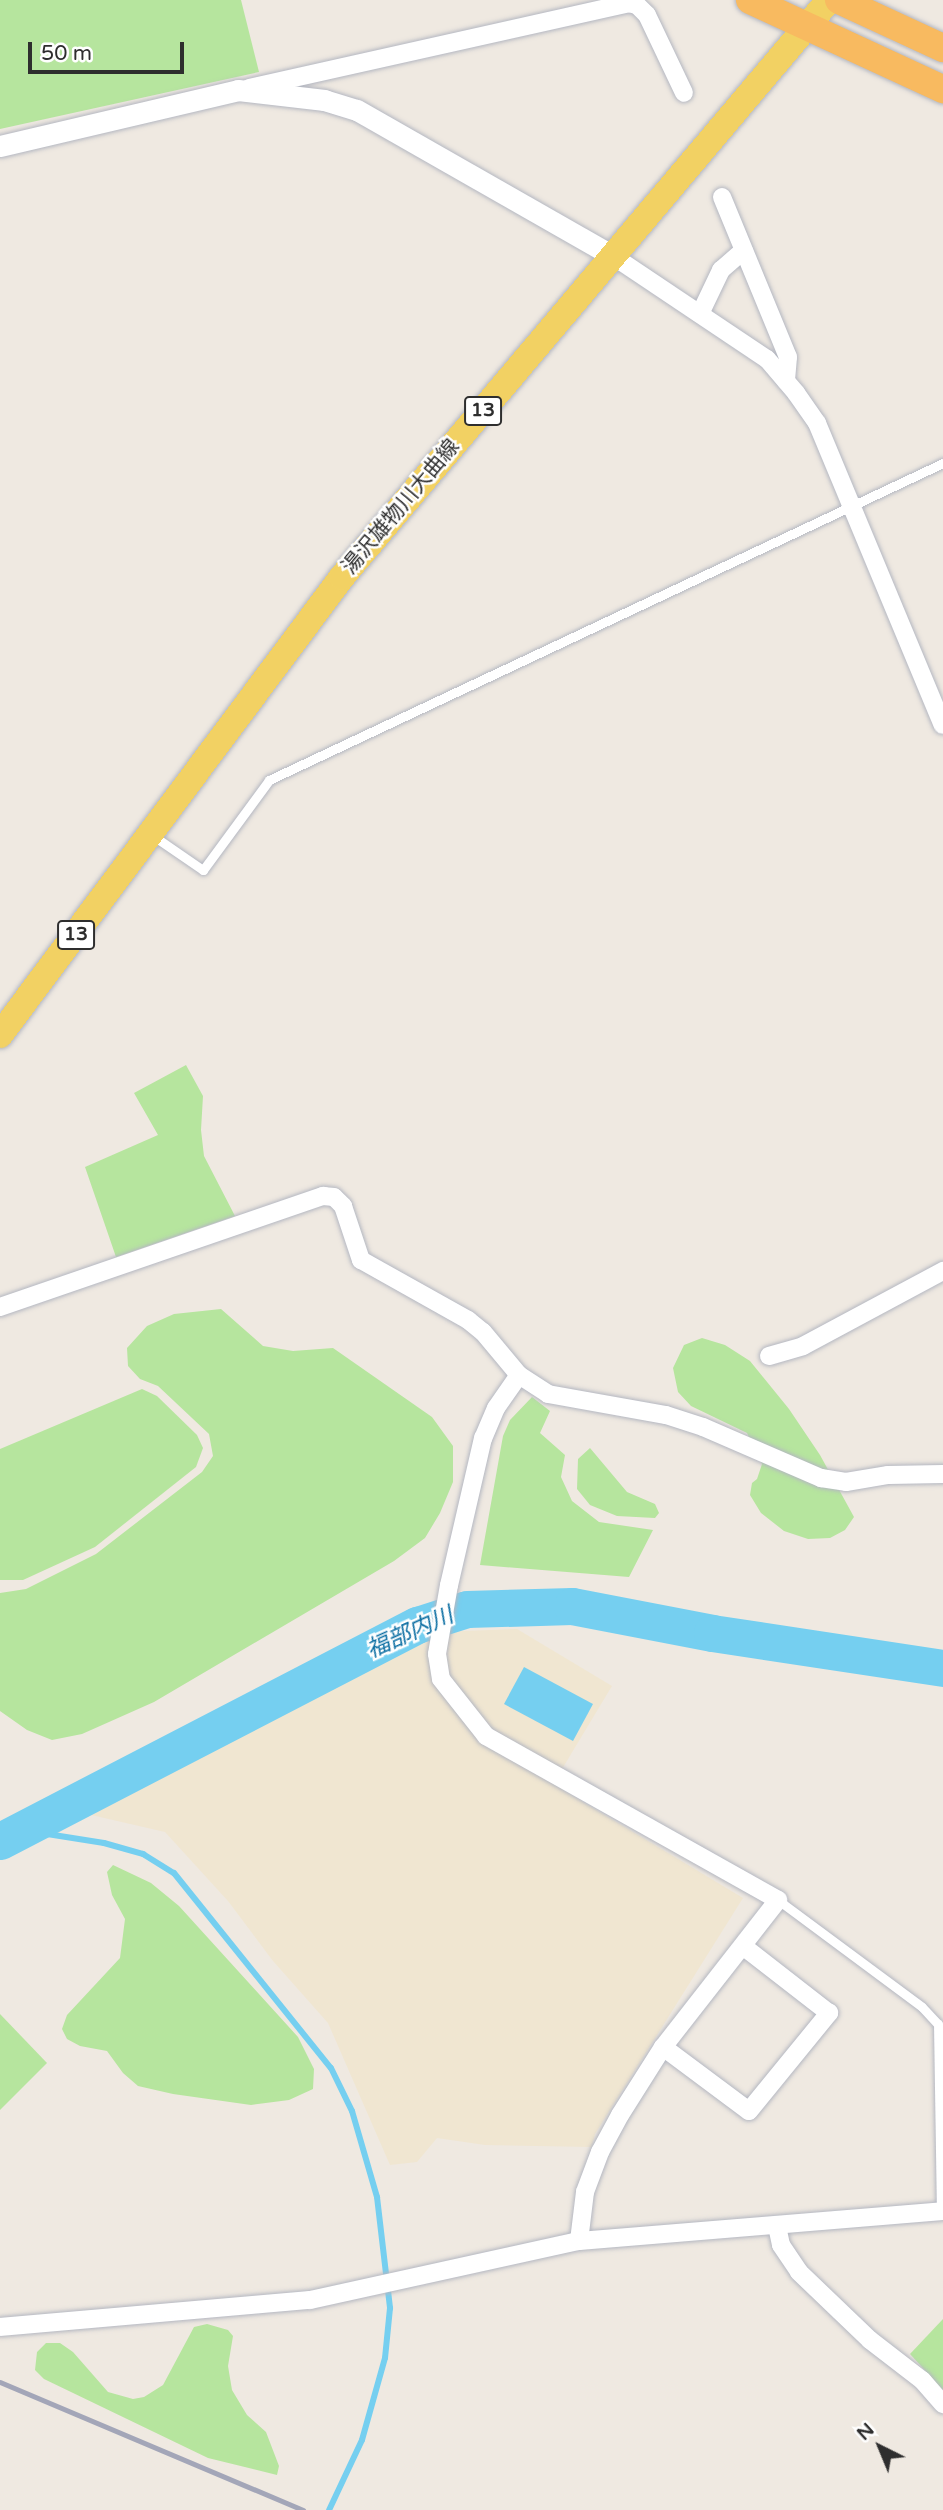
<!DOCTYPE html>
<html>
<head>
<meta charset="utf-8">
<style>
  body { margin:0 }
  #map { position:relative; width:943px; height:2510px; overflow:hidden; background:#efe9e1; font-family:"Varela Round","Noto Sans JP",sans-serif }
  div>[style] { position:absolute }
  [style*='--x'] { left:calc(var(--x)*1px); top:calc(var(--y)*1px); width:calc(var(--w)*1px); rotate:calc(var(--a)*1deg) }
  .education>* { inset:0; background:#f0e6d1 }
  .green>* { inset:0; background:#b6e59e }
  .water>* { inset:0; background:#75cff0 }
  .stream>* { height:6px; margin:-3px; padding:0 3px; transform-origin:3px; border-radius:3px; background:#75cff0 }
  .river>* { height:37px; margin:-18.5px; padding:0 18.5px; transform-origin:18.5px; border-radius:18.5px; background:#75cff0 }
  .roads { filter:drop-shadow(0 0 2px #b4b7c1) drop-shadow(0 0 2px #b4b7c1) }
  .service>* { height:9px; margin:-4.5px; padding:0 4.5px; transform-origin:4.5px; border-radius:4.5px; background:#fff }
  .minor>* { height:18px; margin:-9px; padding:0 9px; transform-origin:9px; border-radius:9px; background:#fff }
  .tertiary>* { height:21px; margin:-10.5px; padding:0 10.5px; transform-origin:10.5px; border-radius:10.5px; background:#fff }
  .primary>* { height:26px; margin:-13px; padding:0 13px; transform-origin:13px; border-radius:13px; background:#f2d163 }
  .trunk>* { height:28px; margin:-14px; padding:0 14px; transform-origin:14px; border-radius:14px; background:#f8ba60 }
  .rail>* { height:5px; margin:-2.5px; padding:0 2.5px; transform-origin:2.5px; border-radius:2.5px; background:#a3a6b8 }
  span { translate:-50% -50%; white-space:nowrap; text-align:center; line-height:1.15; -webkit-text-stroke:5px #fff; paint-order:stroke }
  .shield-label span { padding:2px 5px; background:#fff; border:2px solid; border-radius:5px; -webkit-text-stroke-width:0 }
  .shield-label { font-size:19px; color:#2e2e2e; font-weight:700 }
  .street-label { font-size:21px; color:#2e2e2e }
  .water-label { font-size:23px; color:#0d6fa3; font-style:italic }
  .north { position:absolute; left:845px; top:2412px; width:70px; height:70px; -webkit-text-stroke:5px #fff; paint-order:stroke; rotate:317deg; font-size:19px; font-weight:700; line-height:28px; text-align:center; color:#2e2e2e }
  .north::after { content:''; display:block; margin:auto; width:24px; height:32px; background:#2e2e2e; clip-path:polygon(50% 0,100% 100%,50% 72%,0 100%) }
  .scale { position:absolute; left:28px; top:42px; width:156px; height:32px; box-sizing:border-box; border:4px solid #2e2e2e; border-top:0; padding-left:9px; font-size:21px; line-height:24px; white-space:nowrap; color:#2e2e2e; -webkit-text-stroke:5px #fff; paint-order:stroke }
</style>
</head>
<body>
<div id="map">
  <div class="education">
    <div style="clip-path:polygon(517px 1629px,612px 1686px,553px 1784px,743px 1898px,595px 2134px,592px 2147px,485px 2145px,437px 2138px,417px 2162px,390px 2165px,328px 2023px,273px 1961px,228px 1901px,165px 1832px,87px 1814px,440px 1632px)"></div>
  </div>
  <div class="green">
    <div style="clip-path:polygon(0 0,241px 0,259px 72px,0 129px)"></div>
    <div style="clip-path:polygon(186px 1065px,203px 1096px,201px 1130px,204px 1156px,235px 1216px,116px 1257px,85px 1167px,158px 1135px,134px 1093px)"></div>
    <div style="clip-path:polygon(221px 1309px,263px 1346px,293px 1351px,333px 1348px,432px 1417px,453px 1446px,453px 1482px,440px 1513px,425px 1538px,394px 1561px,154px 1702px,82px 1734px,52px 1740px,27px 1730px,0 1711px,0 1593px,26px 1589px,96px 1554px,202px 1472px,213px 1456px,209px 1434px,158px 1386px,140px 1379px,128px 1366px,127px 1348px,147px 1326px,174px 1314px)"></div>
    <div style="clip-path:polygon(702px 1338px,725px 1345px,750px 1361px,789px 1409px,820px 1455px,854px 1517px,845px 1530px,830px 1538px,808px 1539px,784px 1531px,761px 1513px,750px 1495px,752px 1483px,757px 1479px,762px 1464px,747px 1433px,691px 1406px,678px 1392px,673px 1368px,684px 1345px)"></div>
    <div style="clip-path:polygon(142px 1389px,157px 1396px,197px 1435px,203px 1448px,196px 1467px,95px 1547px,23px 1580px,0 1580px,0 1449px)"></div>
    <div style="clip-path:polygon(532px 1397px,550px 1411px,540px 1433px,565px 1455px,561px 1477px,572px 1501px,599px 1522px,653px 1530px,629px 1577px,480px 1565px,503px 1436px,510px 1420px)"></div>
    <div style="clip-path:polygon(590px 1448px,627px 1492px,655px 1504px,659px 1513px,655px 1518px,617px 1516px,590px 1505px,577px 1489px,578px 1459px)"></div>
    <div style="clip-path:polygon(113px 1865px,151px 1883px,179px 1906px,298px 2037px,314px 2069px,313px 2089px,289px 2100px,251px 2105px,173px 2094px,138px 2086px,123px 2073px,107px 2051px,80px 2046px,67px 2039px,62px 2029px,67px 2015px,120px 1958px,125px 1919px,112px 1895px,107px 1872px)"></div>
    <div style="clip-path:polygon(0 2014px,47px 2063px,0 2110px)"></div>
    <div style="clip-path:polygon(943px 2319px,943px 2390px,910px 2354px)"></div>
    <div style="clip-path:polygon(207px 2324px,228px 2330px,233px 2336px,228px 2366px,232px 2390px,247px 2415px,266px 2432px,279px 2466px,277px 2475px,208px 2458px,44px 2379px,35px 2370px,37px 2352px,46px 2343px,60px 2343px,73px 2352px,108px 2392px,133px 2399px,144px 2397px,163px 2385px,194px 2327px)"></div>
  </div>
  <div class="water">
    <div style="clip-path:polygon(524px 1667px,593px 1704px,573px 1741px,504px 1704px)"></div>
  </div>
  <div class="stream">
    <div style="--x:22;--y:1830;--w:83;--a:9"></div>
    <div style="--x:104;--y:1843;--w:41;--a:15.8"></div>
    <div style="--x:143;--y:1854;--w:36;--a:32"></div>
    <div style="--x:174;--y:1873;--w:250;--a:51.2"></div>
    <div style="--x:331;--y:2068;--w:48;--a:64"></div>
    <div style="--x:352;--y:2111;--w:90;--a:73.8"></div>
    <div style="--x:377;--y:2197;--w:112;--a:83.3"></div>
    <div style="--x:390;--y:2308;--w:50;--a:95.7"></div>
    <div style="--x:385;--y:2358;--w:85;--a:105.7"></div>
    <div style="--x:362;--y:2440;--w:77;--a:115.2"></div>
  </div>
  <div class="river">
    <div style="--x:0;--y:1841;--w:470;--a:-27.4"></div>
    <div style="--x:417;--y:1625;--w:52;--a:-17.7"></div>
    <div style="--x:467;--y:1609;--w:105;--a:-1.6"></div>
    <div style="--x:572;--y:1606;--w:143;--a:10.9"></div>
    <div style="--x:712;--y:1633;--w:234;--a:8.6"></div>
  </div>
  <div class="roads">
    <div class="service">
      <div style="--x:152;--y:835;--w:62;--a:34.5"></div>
      <div style="--x:203;--y:870;--w:112;--a:-53.7"></div>
      <div style="--x:269;--y:780;--w:745;--a:-25.19"></div>
      <div style="--x:778;--y:1900;--w:179;--a:36.6"></div>
      <div style="--x:922;--y:2007;--w:23;--a:47"></div>
      <div style="--x:938;--y:2024;--w:187;--a:89.1"></div>
    </div>
    <div class="minor">
      <div style="--x:249;--y:88;--w:388;--a:-12.6"></div>
      <div style="--x:628;--y:3;--w:9;--a:13"></div>
      <div style="--x:637;--y:5;--w:14;--a:45"></div>
      <div style="--x:647;--y:15;--w:86;--a:64.6"></div>
      <div style="--x:722;--y:197;--w:173;--a:67.6"></div>
      <div style="--x:788;--y:357;--w:24;--a:95"></div>
      <div style="--x:613;--y:256;--w:185;--a:33.8"></div>
      <div style="--x:767;--y:359;--w:45;--a:49.5"></div>
      <div style="--x:796;--y:393;--w:37;--a:55"></div>
      <div style="--x:817;--y:423;--w:327;--a:67.4"></div>
      <div style="--x:700;--y:314;--w:49;--a:-64.5"></div>
      <div style="--x:721;--y:270;--w:30;--a:-41"></div>
      <div style="--x:0;--y:1307;--w:342;--a:-19"></div>
      <div style="--x:323;--y:1196;--w:11;--a:5"></div>
      <div style="--x:334;--y:1197;--w:13;--a:45"></div>
      <div style="--x:343;--y:1206;--w:57;--a:71.6"></div>
      <div style="--x:361;--y:1260;--w:123;--a:29.3"></div>
      <div style="--x:468;--y:1320;--w:19;--a:39"></div>
      <div style="--x:483;--y:1332;--w:56;--a:50.1"></div>
      <div style="--x:519;--y:1375;--w:35;--a:33"></div>
      <div style="--x:548;--y:1394;--w:120;--a:10.1"></div>
      <div style="--x:666;--y:1415;--w:39;--a:18"></div>
      <div style="--x:703;--y:1427;--w:129;--a:23.4"></div>
      <div style="--x:821;--y:1478;--w:25;--a:9"></div>
      <div style="--x:846;--y:1482;--w:43;--a:-9.5"></div>
      <div style="--x:888;--y:1475;--w:55;--a:-1"></div>
      <div style="--x:769;--y:1356;--w:35;--a:-16"></div>
      <div style="--x:803;--y:1346;--w:159;--a:-28.2"></div>
      <div style="--x:519;--y:1375;--w:40;--a:124.9"></div>
      <div style="--x:496;--y:1408;--w:33;--a:113"></div>
      <div style="--x:483;--y:1438;--w:151;--a:103"></div>
      <div style="--x:449;--y:1585;--w:70;--a:99.9"></div>
      <div style="--x:437;--y:1654;--w:25;--a:81"></div>
      <div style="--x:441;--y:1679;--w:73;--a:51.7"></div>
      <div style="--x:486;--y:1736;--w:335;--a:29.3"></div>
      <div style="--x:778;--y:1900;--w:187;--a:128"></div>
      <div style="--x:663;--y:2047;--w:80;--a:122.3"></div>
      <div style="--x:620;--y:2115;--w:42;--a:118.4"></div>
      <div style="--x:600;--y:2152;--w:43;--a:110.6"></div>
      <div style="--x:585;--y:2192;--w:49;--a:97"></div>
      <div style="--x:663;--y:2047;--w:107;--a:36.7"></div>
      <div style="--x:749;--y:2111;--w:127;--a:-50.8"></div>
      <div style="--x:829;--y:2013;--w:109;--a:-142.1"></div>
      <div style="--x:777;--y:2226;--w:19;--a:78"></div>
      <div style="--x:781;--y:2245;--w:32;--a:56"></div>
      <div style="--x:799;--y:2272;--w:98;--a:43.8"></div>
      <div style="--x:870;--y:2340;--w:66;--a:37.6"></div>
      <div style="--x:922;--y:2380;--w:32;--a:49"></div>
      <div style="--x:0;--y:2327;--w:311;--a:-5"></div>
      <div style="--x:310;--y:2300;--w:275;--a:-12.4"></div>
      <div style="--x:579;--y:2241;--w:365;--a:-4.7"></div>
    </div>
    <div class="tertiary">
      <div style="--x:0;--y:146;--w:244;--a:-13.2"></div>
      <div style="--x:238;--y:90;--w:87;--a:6.6"></div>
      <div style="--x:324;--y:100;--w:34;--a:17"></div>
      <div style="--x:357;--y:110;--w:295;--a:29.7"></div>
    </div>
    <div class="primary">
      <div style="--x:0;--y:1035;--w:572;--a:-53.25"></div>
      <div style="--x:342;--y:577;--w:755;--a:-49.83"></div>
    </div>
    <div class="trunk">
      <div style="--x:750;--y:0;--w:213;--a:24.8"></div>
      <div style="--x:839;--y:0;--w:115;--a:24.8"></div>
    </div>
  </div>
  <div class="rail">
    <div style="--x:0;--y:2382;--w:329;--a:22.9"></div>
  </div>
  <div class="shield-label">
    <span style="left:483px;top:411px">13</span>
    <span style="left:76px;top:935px">13</span>
  </div>
  <div class="street-label">
    <span style="left:401px;top:507px;rotate:-50deg">湯沢雄物川大曲線</span>
  </div>
  <div class="water-label">
    <span style="left:410px;top:1633px;rotate:-24deg">福部内川</span>
  </div>
  <div class="north">N</div>
  <div class="scale">50 m</div>
</div>
</body>
</html>
